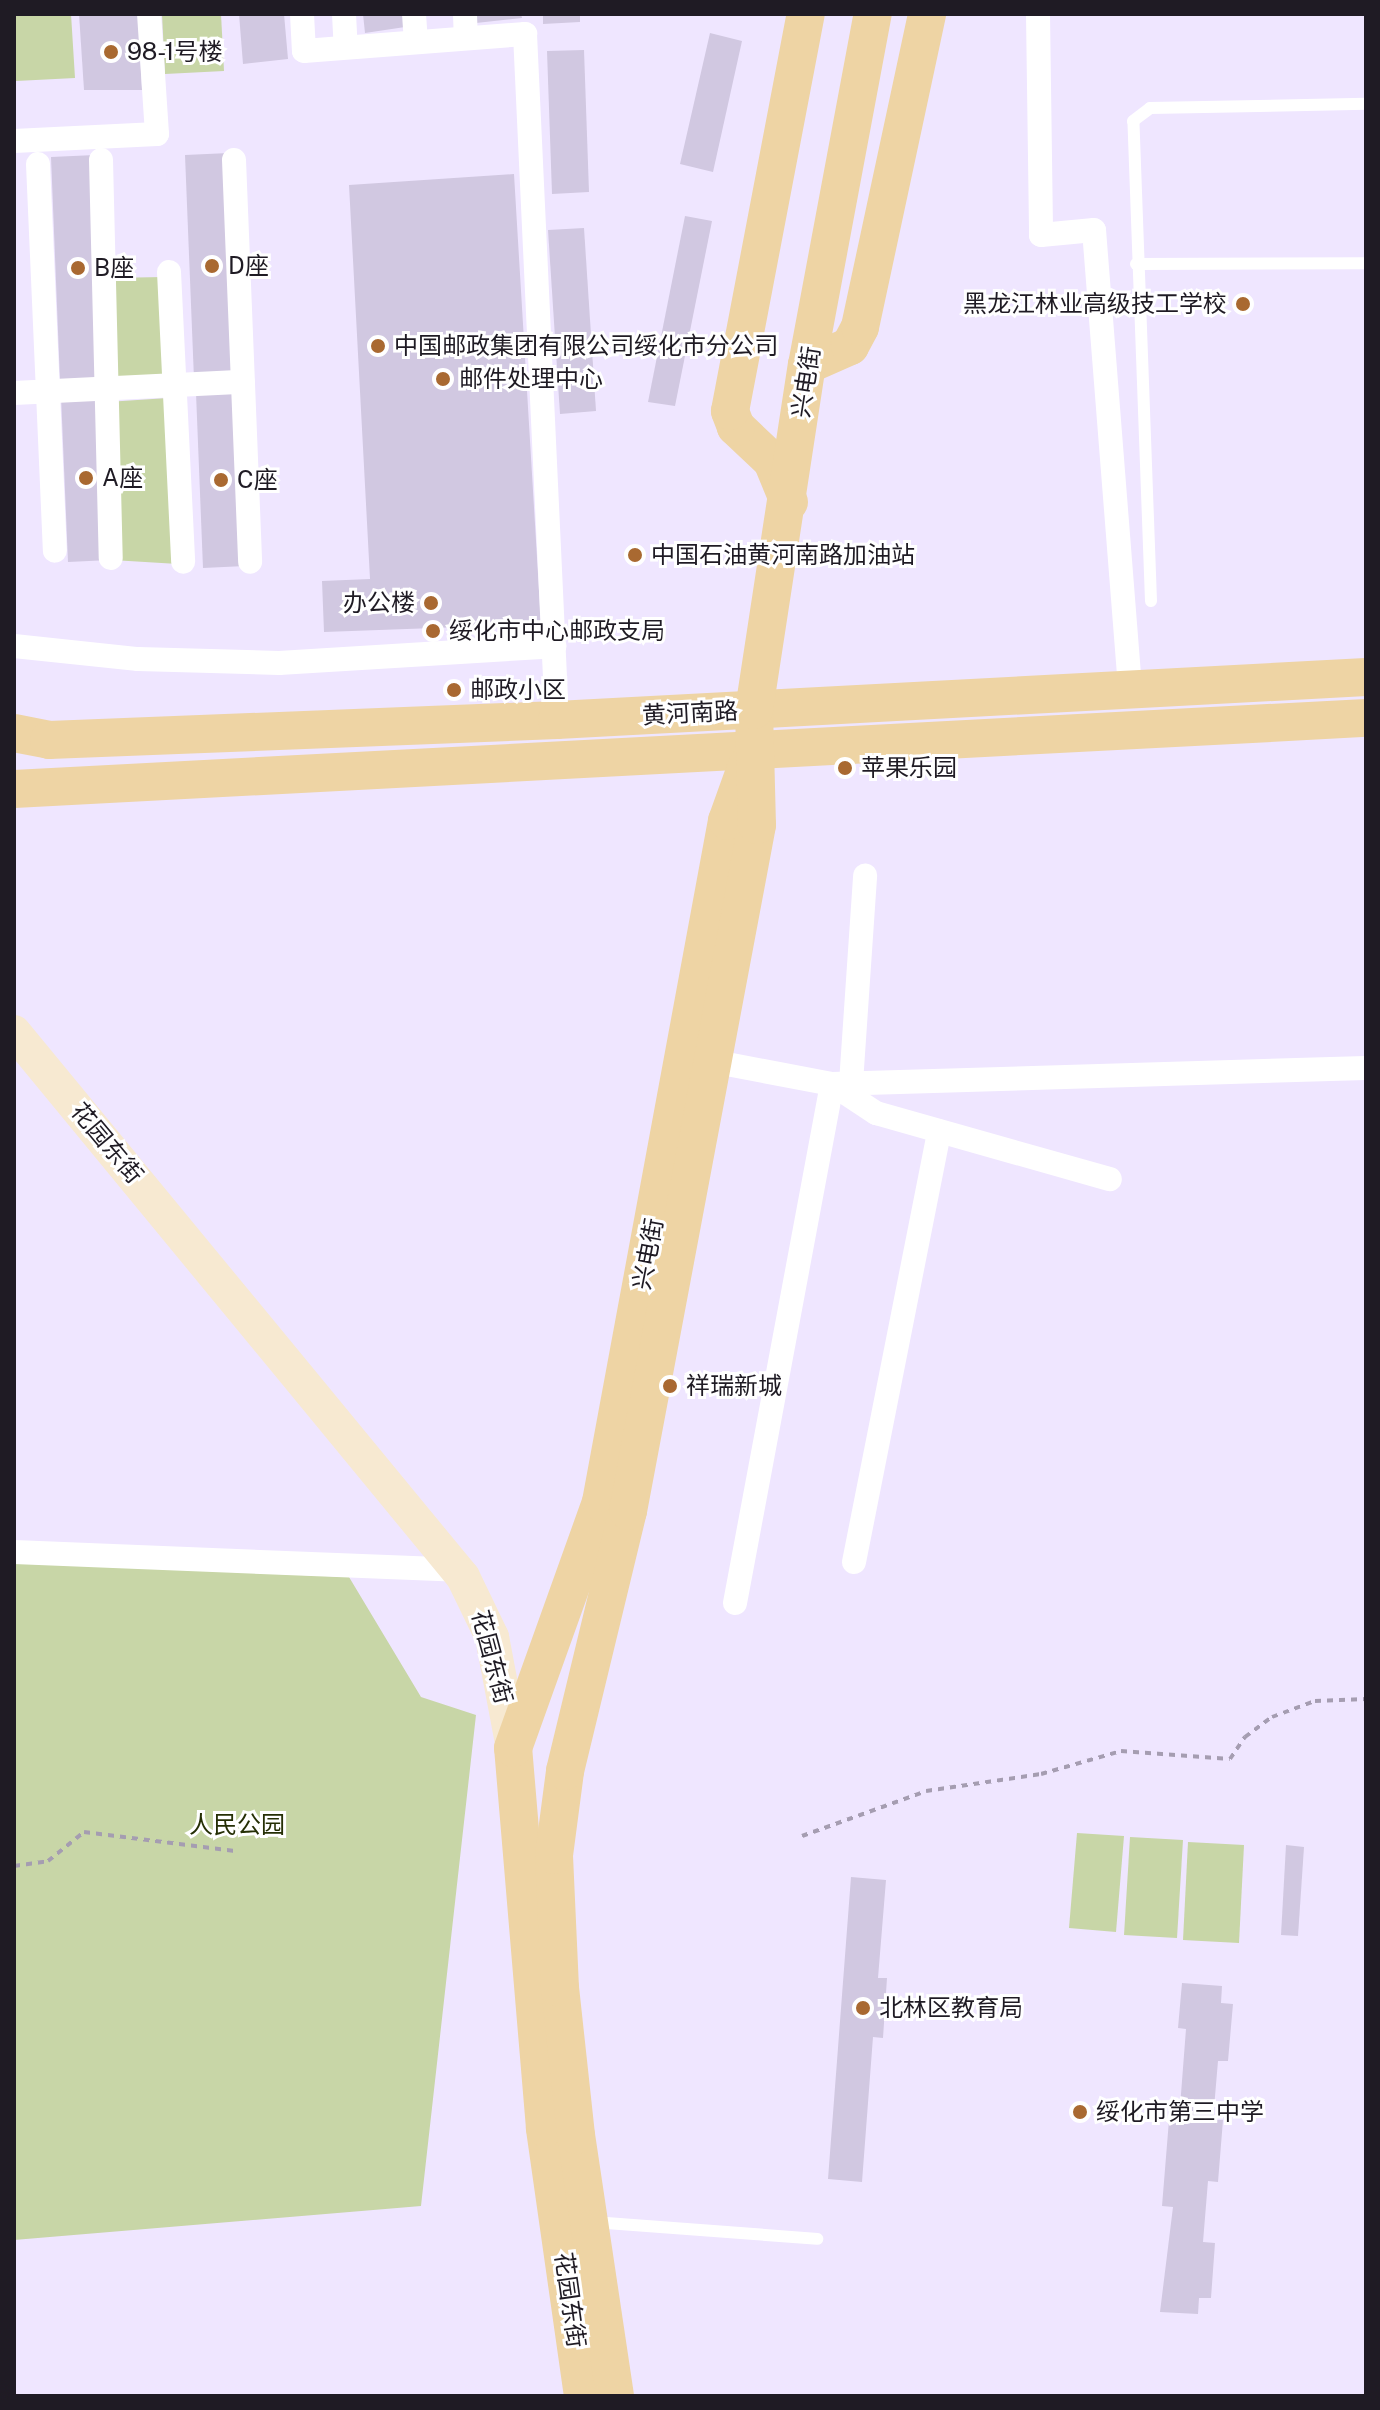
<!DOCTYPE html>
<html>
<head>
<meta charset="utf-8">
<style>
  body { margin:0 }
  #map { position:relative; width:1380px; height:2410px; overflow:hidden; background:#efe6ff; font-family:"Public Sans","Noto Sans SC",sans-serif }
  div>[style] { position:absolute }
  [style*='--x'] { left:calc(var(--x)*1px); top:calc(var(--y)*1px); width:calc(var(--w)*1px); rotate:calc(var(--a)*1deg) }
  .green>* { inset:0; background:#c8d6a7 }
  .building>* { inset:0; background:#d1c8e1 }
  .path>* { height:4px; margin-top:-2px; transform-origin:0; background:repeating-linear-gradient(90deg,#a59db1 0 6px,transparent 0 12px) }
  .lane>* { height:12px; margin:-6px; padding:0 6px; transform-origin:6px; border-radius:6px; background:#fff }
  .street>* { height:24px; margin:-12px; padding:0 12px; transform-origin:12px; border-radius:12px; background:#fff }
  .secondary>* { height:34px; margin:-17px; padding:0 17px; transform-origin:17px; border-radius:17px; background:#f7e9d1 }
  .primary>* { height:38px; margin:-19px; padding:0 19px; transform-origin:19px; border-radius:19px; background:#eed4a4 }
  .dots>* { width:22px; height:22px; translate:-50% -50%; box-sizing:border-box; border:4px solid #fff; border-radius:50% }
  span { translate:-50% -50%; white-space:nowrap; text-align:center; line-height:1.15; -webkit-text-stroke:6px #fff; paint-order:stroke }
  .poi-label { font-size:24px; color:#1f1b24 }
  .left { translate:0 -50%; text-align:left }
  .right { translate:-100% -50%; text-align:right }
  .street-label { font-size:24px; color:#1f1b24 }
  .park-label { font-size:24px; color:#252f05 }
  .frame { position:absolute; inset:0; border:16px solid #1f1b24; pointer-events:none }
</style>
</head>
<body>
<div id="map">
  <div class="green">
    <div style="clip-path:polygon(14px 14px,71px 14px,75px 78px,16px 81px)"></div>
    <div style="clip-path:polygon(162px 14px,221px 14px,224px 71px,165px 74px)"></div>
    <div style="clip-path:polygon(164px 277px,167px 377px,111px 380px,108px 278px)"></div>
    <div style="clip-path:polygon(168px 398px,178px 564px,112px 560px,107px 402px)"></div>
    <div style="clip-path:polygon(14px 1563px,349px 1577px,421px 1697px,476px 1715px,421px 2206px,14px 2240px)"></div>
    <div style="clip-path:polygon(1077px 1833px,1124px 1836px,1116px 1932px,1069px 1928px)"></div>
    <div style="clip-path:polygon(1130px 1837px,1183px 1840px,1177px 1938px,1124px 1935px)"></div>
    <div style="clip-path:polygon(1188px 1842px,1244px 1845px,1239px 1943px,1183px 1940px)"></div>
  </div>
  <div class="building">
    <div style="clip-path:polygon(79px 14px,138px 14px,142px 90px,84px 90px)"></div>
    <div style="clip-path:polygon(239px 14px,284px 14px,288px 59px,243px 64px)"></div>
    <div style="clip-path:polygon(363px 14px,404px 14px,405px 27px,365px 33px)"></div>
    <div style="clip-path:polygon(475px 14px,521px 14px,522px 18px,476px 23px)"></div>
    <div style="clip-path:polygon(543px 14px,580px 14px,580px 22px,543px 24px)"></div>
    <div style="clip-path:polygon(710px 33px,742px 41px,713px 172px,680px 164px)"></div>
    <div style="clip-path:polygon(584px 50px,589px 192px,552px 194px,547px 51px)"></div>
    <div style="clip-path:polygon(229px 153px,238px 377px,194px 379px,185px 155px)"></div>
    <div style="clip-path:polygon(95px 155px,104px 379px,60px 381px,51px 157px)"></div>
    <div style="clip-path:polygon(514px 174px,541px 624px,324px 632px,322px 581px,370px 579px,349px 185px)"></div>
    <div style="clip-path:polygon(685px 216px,712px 221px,675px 406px,648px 402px)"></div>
    <div style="clip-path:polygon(584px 228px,596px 411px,560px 414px,548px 230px)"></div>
    <div style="clip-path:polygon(238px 391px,245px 566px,203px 568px,196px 393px)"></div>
    <div style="clip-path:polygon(103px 395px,110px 560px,68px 562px,61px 396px)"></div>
    <div style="clip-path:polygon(1286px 1845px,1304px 1847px,1298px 1936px,1281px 1935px)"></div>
    <div style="clip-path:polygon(851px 1877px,886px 1880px,878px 1978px,887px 1978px,883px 2038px,873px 2037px,862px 2182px,828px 2179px)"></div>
    <div style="clip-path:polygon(1182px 1983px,1222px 1986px,1221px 2003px,1233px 2004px,1228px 2061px,1218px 2061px,1213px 2120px,1223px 2120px,1218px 2182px,1208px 2181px,1203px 2242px,1215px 2243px,1211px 2298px,1199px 2298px,1198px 2314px,1160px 2312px,1173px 2207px,1162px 2206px,1169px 2120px,1179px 2120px,1186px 2029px,1178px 2028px)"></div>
  </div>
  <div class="path">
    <div style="--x:802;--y:1836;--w:132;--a:-19.9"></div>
    <div style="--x:926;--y:1791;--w:116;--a:-8.4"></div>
    <div style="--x:1041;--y:1774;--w:83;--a:-16"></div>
    <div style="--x:1121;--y:1751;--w:109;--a:4.2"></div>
    <div style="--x:1230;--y:1759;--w:27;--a:-56"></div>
    <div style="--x:1245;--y:1737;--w:34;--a:-37"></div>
    <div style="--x:1272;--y:1717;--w:46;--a:-20.4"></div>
    <div style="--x:1315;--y:1701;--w:51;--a:-2.2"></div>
    <div style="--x:14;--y:1866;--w:34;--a:-8"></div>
    <div style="--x:48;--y:1861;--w:46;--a:-38.9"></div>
    <div style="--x:84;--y:1832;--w:152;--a:7.2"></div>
  </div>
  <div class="lane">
    <div style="--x:1136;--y:264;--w:230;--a:-0.2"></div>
    <div style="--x:1151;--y:601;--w:480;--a:-92.1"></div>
    <div style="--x:1133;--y:121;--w:21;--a:-37"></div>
    <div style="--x:1150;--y:108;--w:216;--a:-1.1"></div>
    <div style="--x:593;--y:2222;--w:225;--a:4.3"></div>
  </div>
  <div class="street">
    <div style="--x:302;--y:14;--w:37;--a:87"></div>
    <div style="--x:304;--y:51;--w:222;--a:-4.4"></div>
    <div style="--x:525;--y:34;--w:687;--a:87.33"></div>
    <div style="--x:344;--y:14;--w:33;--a:87"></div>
    <div style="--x:414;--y:14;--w:28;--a:86"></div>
    <div style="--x:465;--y:14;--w:24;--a:88"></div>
    <div style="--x:1038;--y:14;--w:221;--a:89.2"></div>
    <div style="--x:1041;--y:235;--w:53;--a:-5.4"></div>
    <div style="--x:1094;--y:230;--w:462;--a:85.5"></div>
    <div style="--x:14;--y:141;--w:143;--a:-2.8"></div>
    <div style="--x:157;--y:134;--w:120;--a:-93.8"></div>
    <div style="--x:101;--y:160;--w:398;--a:88.6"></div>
    <div style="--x:234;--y:160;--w:402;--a:87.7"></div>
    <div style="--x:38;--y:164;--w:387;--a:87.5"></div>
    <div style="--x:169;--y:272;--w:290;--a:87.2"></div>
    <div style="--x:14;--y:393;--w:229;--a:-2.8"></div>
    <div style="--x:14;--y:646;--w:125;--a:6"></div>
    <div style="--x:138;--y:659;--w:141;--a:1.6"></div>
    <div style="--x:279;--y:663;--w:276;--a:-3.5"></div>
    <div style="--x:711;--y:1061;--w:123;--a:10.8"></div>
    <div style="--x:832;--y:1084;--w:534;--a:-1.72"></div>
    <div style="--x:851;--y:1083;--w:208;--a:-86.1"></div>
    <div style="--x:14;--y:1552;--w:444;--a:2.3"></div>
    <div style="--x:854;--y:1562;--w:439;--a:-78.8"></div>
    <div style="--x:735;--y:1603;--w:528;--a:-79.41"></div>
    <div style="--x:832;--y:1084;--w:53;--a:33.4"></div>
    <div style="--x:876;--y:1113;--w:243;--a:15.8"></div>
  </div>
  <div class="secondary">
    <div style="--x:14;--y:1032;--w:706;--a:50.52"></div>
    <div style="--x:463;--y:1577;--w:67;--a:64.2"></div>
    <div style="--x:492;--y:1637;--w:113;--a:79.3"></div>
  </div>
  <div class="primary">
    <div style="--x:807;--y:365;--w:47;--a:-23.8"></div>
    <div style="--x:850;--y:346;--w:21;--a:-62"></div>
    <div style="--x:860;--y:327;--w:320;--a:-77.9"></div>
    <div style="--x:789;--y:502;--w:44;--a:-112.5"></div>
    <div style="--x:772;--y:461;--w:50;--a:-136.6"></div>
    <div style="--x:736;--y:427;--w:17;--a:-111"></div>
    <div style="--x:730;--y:411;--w:404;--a:-79.2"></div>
    <div style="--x:14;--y:733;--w:36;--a:11"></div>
    <div style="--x:49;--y:740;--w:508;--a:-2.25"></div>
    <div style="--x:557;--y:720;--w:810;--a:-3.04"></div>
    <div style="--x:14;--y:789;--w:1354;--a:-3.01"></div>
    <div style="--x:583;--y:2396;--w:271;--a:-98.1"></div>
    <div style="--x:545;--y:2128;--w:381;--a:-94.8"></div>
    <div style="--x:513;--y:1748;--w:261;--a:-70.3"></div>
    <div style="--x:601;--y:1502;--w:693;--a:-79.52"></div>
    <div style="--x:727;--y:821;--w:59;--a:-70.3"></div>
    <div style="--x:615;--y:2396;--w:264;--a:-98.5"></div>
    <div style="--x:576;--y:2135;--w:148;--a:-96.2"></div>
    <div style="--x:560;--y:1988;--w:133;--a:-92.6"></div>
    <div style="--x:554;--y:1855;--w:85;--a:-82.5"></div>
    <div style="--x:565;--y:1771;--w:268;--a:-76.4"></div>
    <div style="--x:628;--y:1511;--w:698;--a:-79.35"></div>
    <div style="--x:757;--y:825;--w:115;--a:-91.5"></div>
    <div style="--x:754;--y:710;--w:349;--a:-81.3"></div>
    <div style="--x:807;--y:365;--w:357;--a:-79.4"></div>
  </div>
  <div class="dots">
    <div style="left:111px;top:52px;background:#a96931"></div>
    <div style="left:212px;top:266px;background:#a96931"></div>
    <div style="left:78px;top:268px;background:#a96931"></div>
    <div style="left:1243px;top:304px;background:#a96931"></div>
    <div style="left:378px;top:346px;background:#a96931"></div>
    <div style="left:443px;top:379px;background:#a96931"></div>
    <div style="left:86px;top:478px;background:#a96931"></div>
    <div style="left:221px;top:480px;background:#a96931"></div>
    <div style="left:635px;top:555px;background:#a96931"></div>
    <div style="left:431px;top:603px;background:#a96931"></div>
    <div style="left:433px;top:631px;background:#a96931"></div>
    <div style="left:454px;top:690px;background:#a96931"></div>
    <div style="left:845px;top:768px;background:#a96931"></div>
    <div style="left:670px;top:1386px;background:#a96931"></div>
    <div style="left:863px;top:2008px;background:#a96931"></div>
    <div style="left:1080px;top:2112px;background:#a96931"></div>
  </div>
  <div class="poi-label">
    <span class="left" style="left:127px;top:52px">98-1号楼</span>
    <span class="left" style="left:228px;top:266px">D座</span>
    <span class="left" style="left:94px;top:268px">B座</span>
    <span class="right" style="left:1227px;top:304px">黑龙江林业高级技工学校</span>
    <span class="left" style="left:394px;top:346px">中国邮政集团有限公司绥化市分公司</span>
    <span class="left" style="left:459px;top:379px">邮件处理中心</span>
    <span class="left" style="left:102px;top:478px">A座</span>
    <span class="left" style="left:237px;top:480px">C座</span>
    <span class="left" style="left:651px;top:555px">中国石油黄河南路加油站</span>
    <span class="right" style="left:415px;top:603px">办公楼</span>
    <span class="left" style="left:449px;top:631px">绥化市中心邮政支局</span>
    <span class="left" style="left:470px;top:690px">邮政小区</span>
    <span class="left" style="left:861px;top:768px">苹果乐园</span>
    <span class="left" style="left:686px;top:1386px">祥瑞新城</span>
    <span class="left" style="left:879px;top:2008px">北林区教育局</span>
    <span class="left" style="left:1096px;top:2112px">绥化市第三中学</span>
  </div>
  <div class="street-label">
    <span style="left:806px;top:382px;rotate:-81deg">兴电街</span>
    <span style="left:690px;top:713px;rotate:-3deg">黄河南路</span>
    <span style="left:107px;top:1143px;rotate:50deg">花园东街</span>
    <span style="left:648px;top:1254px;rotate:-79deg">兴电街</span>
    <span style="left:492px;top:1657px;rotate:75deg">花园东街</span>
    <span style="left:570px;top:2300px;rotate:82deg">花园东街</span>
  </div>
  <div class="park-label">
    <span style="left:237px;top:1825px">人民公园</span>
  </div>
  <div class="frame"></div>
</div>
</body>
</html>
